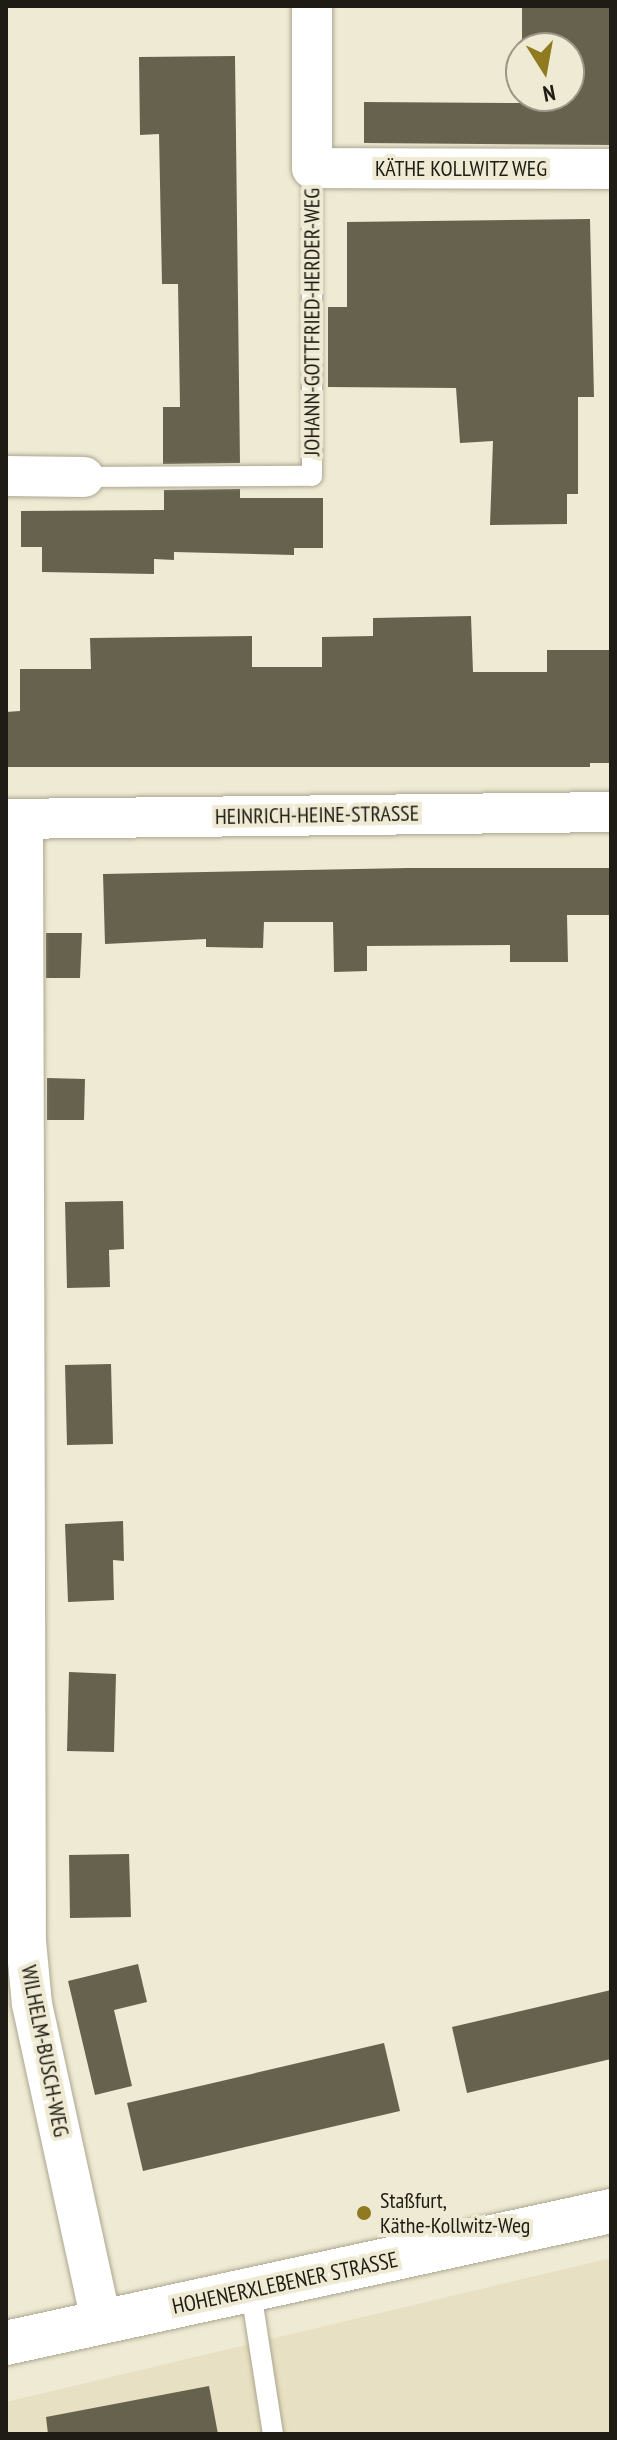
<!DOCTYPE html>
<html>
<head>
<meta charset="utf-8">
<style>
  body { margin:0 }
  #map { position:relative; width:617px; height:2440px; overflow:hidden; background:#efead3; font-family:"PT Sans Narrow",sans-serif }
  div>[style] { position:absolute }
  [style*='--x'] { left:calc(var(--x)*1px); top:calc(var(--y)*1px); width:calc(var(--w)*1px); rotate:calc(var(--a)*1deg) }
  .built>* { inset:0; background:#e8e0c2 }
  .building>* { inset:0; background:#67624e }
  .roads { filter:drop-shadow(0 0 2px #aba690) drop-shadow(0 0 2px #aba690) }
  .service>* { height:20px; margin:-10px; padding:0 10px; transform-origin:10px; border-radius:10px; background:#fff }
  .minor>* { height:40px; margin:-20px; padding:0 20px; transform-origin:20px; border-radius:20px; background:#fff }
  .secondary>* { height:44px; margin:-22px; padding:0 22px; transform-origin:22px; border-radius:22px; background:#fff }
  .dots>* { width:22px; height:22px; translate:-50% -50%; box-sizing:border-box; border:4px solid #efead3; border-radius:50% }
  span { translate:-50% -50%; white-space:nowrap; text-align:center; line-height:1.15; -webkit-text-stroke:8px #efead3; paint-order:stroke }
  .street-label { font-size:22px; color:#1e1c14 }
  .poi-label { font-size:22px; color:#1e1c14 }
  .left { translate:0 -50%; text-align:left }
  .frame { position:absolute; inset:0; border:8px solid #1e1c14; pointer-events:none }
  .north { position:absolute; left:505px; top:32px; width:80px; height:80px; box-sizing:border-box; background:#efead3; border:2px solid #9b9887; border-radius:50%; rotate:169deg; font-size:22px; font-weight:700; line-height:32px; text-align:center; color:#1e1c14 }
  .north::after { content:''; display:block; margin:auto; width:28px; height:36px; background:#907a20; clip-path:polygon(50% 0,100% 100%,50% 72%,0 100%) }
</style>
</head>
<body>
<div id="map">
  <div class="built">
    <div style="clip-path:polygon(611px 2258px,611px 2434px,6px 2434px,6px 2402px)"></div>
  </div>
  <div class="building">
    <div style="clip-path:polygon(522px 6px,611px 6px,611px 145px,364px 143px,364px 102px,521px 103px,522px 96px,569px 96px,569px 48px,522px 48px)"></div>
    <div style="clip-path:polygon(235px 56px,240px 463px,163px 464px,163px 407px,180px 407px,178px 284px,162px 284px,159px 134px,140px 135px,139px 57px)"></div>
    <div style="clip-path:polygon(590px 219px,594px 397px,578px 397px,578px 494px,567px 494px,567px 524px,490px 525px,493px 441px,460px 443px,456px 388px,328px 387px,328px 307px,347px 307px,347px 222px)"></div>
    <div style="clip-path:polygon(240px 489px,240px 498px,323px 498px,323px 548px,294px 548px,294px 555px,174px 552px,174px 560px,154px 559px,154px 574px,42px 572px,42px 547px,21px 547px,21px 511px,164px 510px,164px 490px)"></div>
    <div style="clip-path:polygon(471px 616px,473px 672px,547px 672px,547px 650px,611px 650px,611px 763px,590px 763px,590px 767px,6px 767px,6px 712px,20px 711px,20px 669px,91px 669px,90px 638px,252px 636px,252px 667px,322px 667px,322px 637px,373px 636px,373px 618px)"></div>
    <div style="clip-path:polygon(408px 868px,611px 868px,611px 915px,567px 915px,568px 962px,510px 962px,510px 945px,367px 946px,367px 971px,334px 972px,333px 922px,264px 922px,263px 948px,206px 947px,206px 939px,105px 944px,103px 874px)"></div>
    <div style="clip-path:polygon(46px 933px,82px 933px,80px 978px,46px 978px)"></div>
    <div style="clip-path:polygon(47px 1078px,85px 1079px,84px 1120px,47px 1120px)"></div>
    <div style="clip-path:polygon(123px 1201px,124px 1249px,109px 1250px,110px 1287px,67px 1288px,65px 1202px)"></div>
    <div style="clip-path:polygon(111px 1364px,113px 1444px,67px 1445px,65px 1365px)"></div>
    <div style="clip-path:polygon(123px 1521px,124px 1561px,113px 1560px,114px 1600px,68px 1602px,65px 1524px)"></div>
    <div style="clip-path:polygon(69px 1672px,116px 1674px,114px 1752px,67px 1751px)"></div>
    <div style="clip-path:polygon(129px 1854px,131px 1917px,70px 1918px,69px 1855px)"></div>
    <div style="clip-path:polygon(138px 1964px,147px 2002px,114px 2010px,132px 2086px,95px 2095px,68px 1981px)"></div>
    <div style="clip-path:polygon(611px 1990px,611px 2059px,467px 2093px,452px 2027px)"></div>
    <div style="clip-path:polygon(384px 2043px,400px 2111px,143px 2171px,127px 2103px)"></div>
    <div style="clip-path:polygon(209px 2386px,218px 2434px,48px 2434px,46px 2417px)"></div>
  </div>
  <div class="roads">
    <div class="service">
      <div style="--x:84;--y:477;--w:228;--a:-0.3"></div>
      <div style="--x:312;--y:476;--w:308;--a:-90"></div>
      <div style="--x:251;--y:2292;--w:144;--a:81.2"></div>
    </div>
    <div class="minor">
      <div style="--x:312;--y:6;--w:162;--a:90"></div>
      <div style="--x:312;--y:168;--w:299;--a:0.2"></div>
      <div style="--x:6;--y:476;--w:78;--a:0.7"></div>
      <div style="--x:6;--y:819;--w:605;--a:-0.66"></div>
      <div style="--x:23;--y:819;--w:1122;--a:89.85"></div>
      <div style="--x:26;--y:1941;--w:63;--a:84.6"></div>
      <div style="--x:32;--y:2004;--w:323;--a:77.7"></div>
    </div>
    <div class="secondary">
      <div style="--x:6;--y:2343;--w:619;--a:-12.31"></div>
    </div>
  </div>
  <div class="dots">
    <div style="left:364px;top:2213px;background:#907a20"></div>
  </div>
  <div class="street-label">
    <span style="left:461px;top:169px">KÄTHE KOLLWITZ WEG</span>
    <span style="left:312px;top:322px;rotate:-90deg">JOHANN-GOTTFRIED-HERDER-WEG</span>
    <span style="left:317px;top:815px;rotate:-1deg">HEINRICH-HEINE-STRASSE</span>
    <span style="left:45px;top:2051px;rotate:79deg">WILHELM-BUSCH-WEG</span>
    <span style="left:285px;top:2283px;rotate:-12deg">HOHENERXLEBENER STRASSE</span>
  </div>
  <div class="poi-label">
    <span class="left" style="left:380px;top:2213px">Staßfurt,<br>Käthe-Kollwitz-Weg</span>
  </div>
  <div class="frame"></div>
  <div class="north">N</div>
</div>
</body>
</html>
